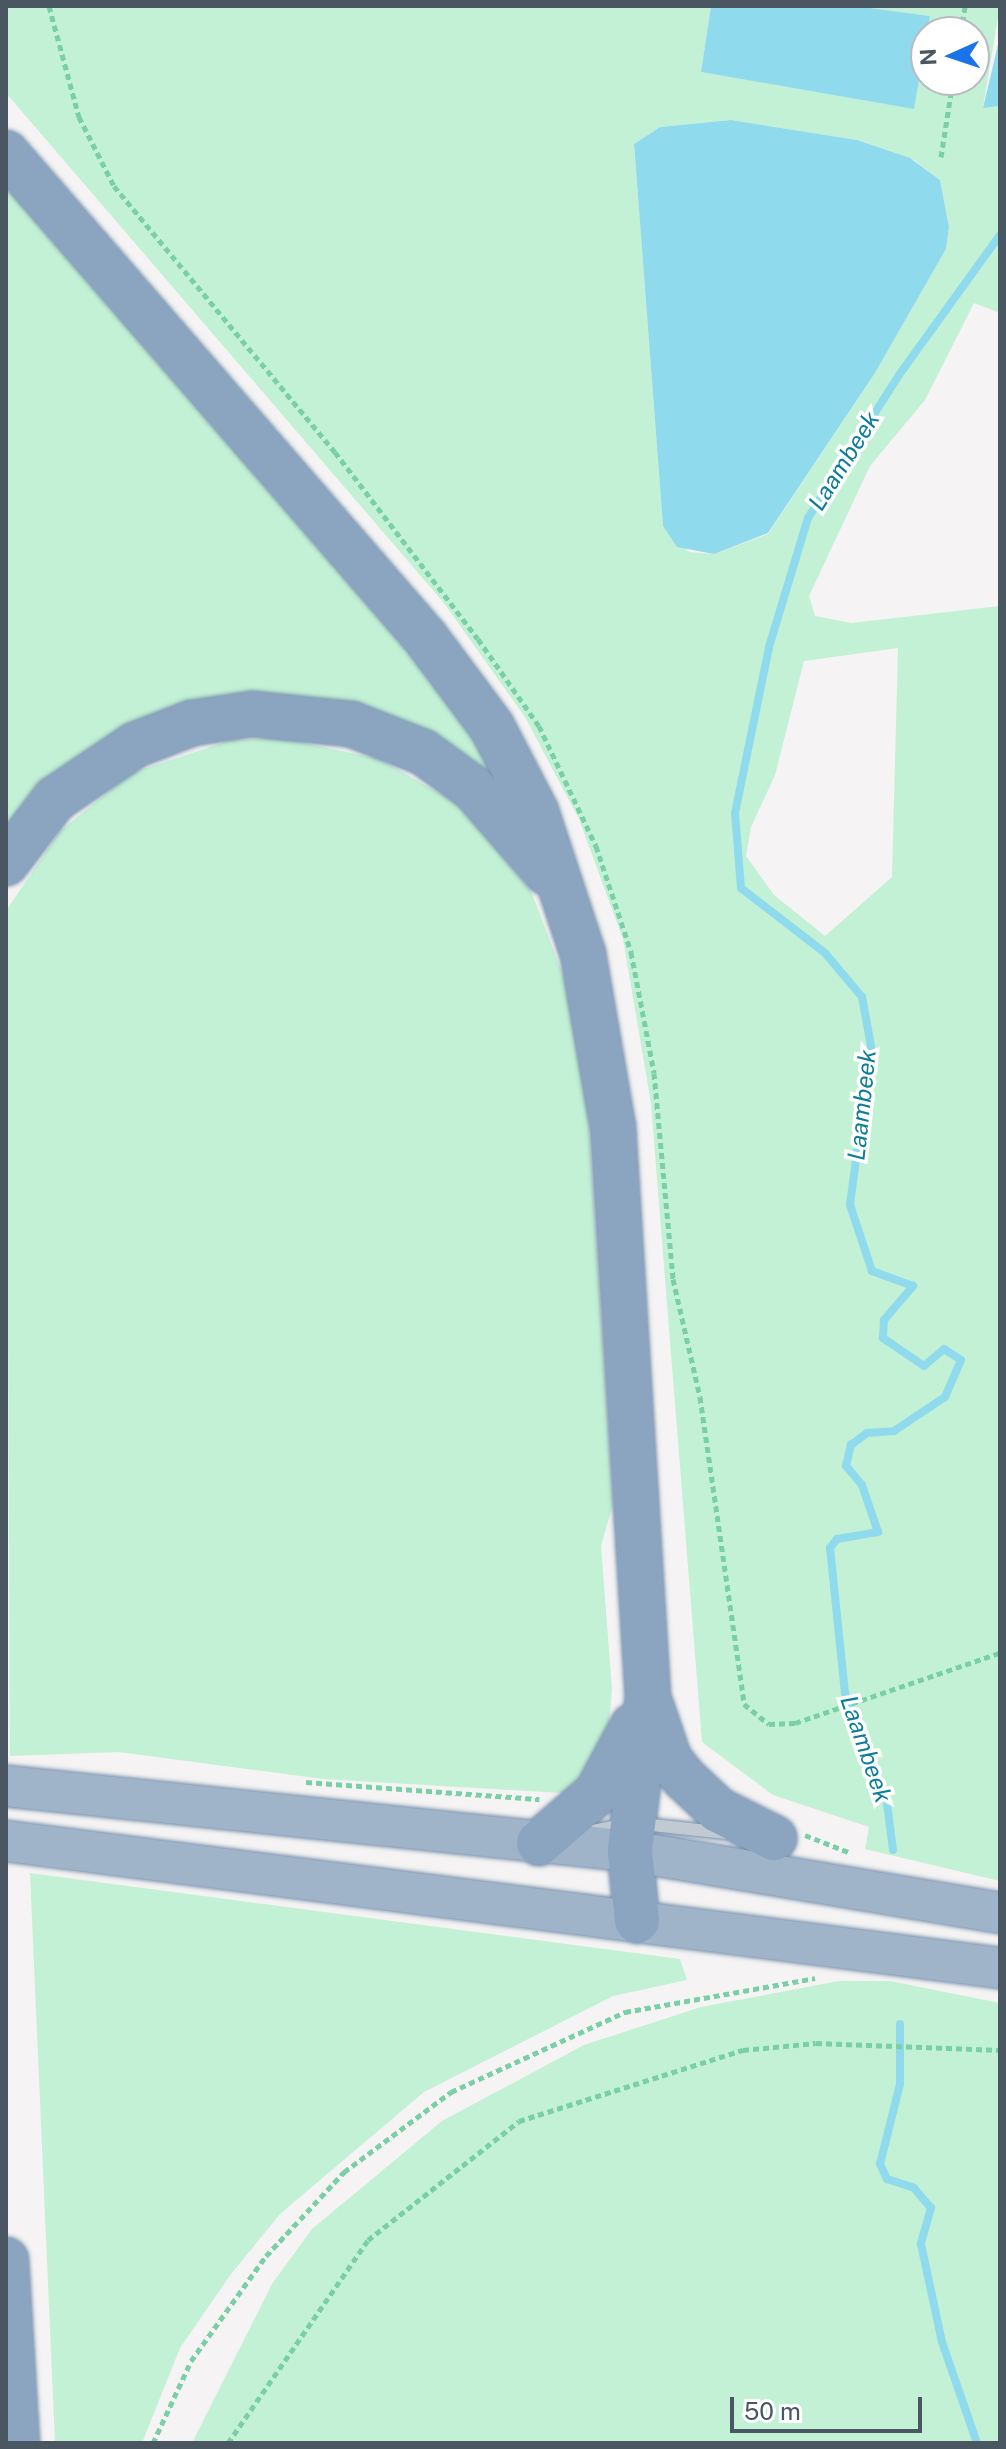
<!DOCTYPE html>
<html>
<head>
<meta charset="utf-8">
<style>
  body { margin:0 }
  #map { position:relative; width:1006px; height:2449px; overflow:hidden; background:#f5f3f3; font-family:"Public Sans",sans-serif }
  div>[style] { position:absolute }
  [style*='--x'] { left:calc(var(--x)*1px); top:calc(var(--y)*1px); width:calc(var(--w)*1px); rotate:calc(var(--a)*1deg) }
  .green>* { inset:0; background:#c3f1d5 }
  .water>* { inset:0; background:#90daee }
  .stream>* { height:8px; margin:-4px; padding:0 4px; transform-origin:4px; border-radius:4px; background:#90daee }
  .path>* { height:5px; margin-top:-2.5px; transform-origin:0; background:repeating-linear-gradient(90deg,#7ad0a6 0 6px,transparent 0 10px) }
  .roads { filter:drop-shadow(0 0 2px #7690ad) drop-shadow(0 0 2px #7690ad) }
  .service>* { height:12px; margin:-6px; padding:0 6px; transform-origin:6px; border-radius:6px; background:#c1cad2 }
  .trunk>* { height:40px; margin:-20px; padding:0 20px; transform-origin:20px; border-radius:20px; background:#9fb4c9 }
  .motorway>* { height:44px; margin:-22px; padding:0 22px; transform-origin:22px; border-radius:22px; background:#8ba5c1 }
  span { translate:-50% -50%; white-space:nowrap; text-align:center; line-height:1.15; -webkit-text-stroke:7px #fff; paint-order:stroke }
  .water-label { font-size:24px; color:#0c7c9b; font-style:italic }
  .frame { position:absolute; inset:0; border:8px solid #4a5661; pointer-events:none }
  .north { position:absolute; left:910px; top:16px; width:80px; height:80px; box-sizing:border-box; background:#fff; border:2px solid #b7bbc0; border-radius:50%; rotate:267deg; font-size:22px; font-weight:700; line-height:32px; text-align:center; color:#4a5661 }
  .north::after { content:''; display:block; margin:auto; width:28px; height:36px; background:#1a73e8; clip-path:polygon(50% 0,100% 100%,50% 72%,0 100%) }
  .scale { position:absolute; left:730px; top:2397px; width:192px; height:36px; box-sizing:border-box; border:4px solid #4a5661; border-top:0; padding-left:10px; font-size:24px; line-height:28px; white-space:nowrap; color:#4a5661; -webkit-text-stroke:6px #fff; paint-order:stroke }
</style>
</head>
<body>
<div id="map">
  <div class="green">
    <div style="clip-path:polygon(evenodd,6px 6px,711px 6px,701px 72px,914px 108px,926px 37px,926px 80px,974px 80px,974px 32px,927px 32px,929px 16px,855px 6px,1000px 6px,983px 107px,1000px 106px,1000px 313px,974px 303px,925px 400px,870px 466px,809px 596px,815px 616px,851px 623px,1000px 606px,1000px 1881px,865px 1849px,869px 1827px,773px 1795px,702px 1742px,651px 1103px,623px 939px,579px 819px,525px 717px,444px 603px,6px 93px,6px 6px,731px 120px,857px 140px,914px 160px,940px 180px,949px 227px,946px 249px,875px 373px,768px 534px,714px 554px,689px 552px,663px 526px,634px 144px,660px 127px,731px 120px,6px 6px,898px 648px,892px 877px,825px 936px,774px 895px,746px 856px,751px 827px,775px 775px,804px 661px,898px 648px)"></div>
    <div style="clip-path:polygon(6px 166px,419px 649px,523px 814px,272px 703px,6px 829px)"></div>
    <div style="clip-path:polygon(281px 738px,379px 759px,462px 806px,531px 891px,568px 988px,585px 1065px,613px 1504px,601px 1546px,612px 1689px,608px 1736px,579px 1794px,323px 1779px,119px 1752px,10px 1756px,6px 911px,60px 831px,132px 773px,231px 740px)"></div>
    <div style="clip-path:polygon(30px 1873px,680px 1959px,687px 1980px,613px 1996px,424px 2092px,280px 2214px,231px 2274px,180px 2348px,142px 2443px,55px 2443px)"></div>
    <div style="clip-path:polygon(839px 1981px,890px 1981px,1000px 2003px,1000px 2443px,192px 2443px,272px 2284px,312px 2229px,442px 2121px,584px 2045px,701px 2007px)"></div>
  </div>
  <div class="water">
    <div style="clip-path:polygon(711px 6px,855px 6px,930px 16px,914px 109px,701px 72px)"></div>
    <div style="clip-path:polygon(1000px 36px,1000px 106px,983px 108px)"></div>
    <div style="clip-path:polygon(731px 120px,857px 140px,910px 158px,940px 180px,949px 227px,946px 249px,875px 373px,768px 533px,714px 554px,677px 547px,663px 526px,634px 144px,660px 127px)"></div>
  </div>
  <div class="stream">
    <div style="--x:893;--y:1850;--w:55;--a:-97.3"></div>
    <div style="--x:886;--y:1795;--w:40;--a:-122"></div>
    <div style="--x:865;--y:1761;--w:71;--a:-106.4"></div>
    <div style="--x:845;--y:1693;--w:146;--a:-95.9"></div>
    <div style="--x:830;--y:1548;--w:11;--a:-52"></div>
    <div style="--x:837;--y:1539;--w:42;--a:-9.7"></div>
    <div style="--x:878;--y:1532;--w:50;--a:-108.8"></div>
    <div style="--x:862;--y:1485;--w:25;--a:-130"></div>
    <div style="--x:846;--y:1466;--w:22;--a:-77"></div>
    <div style="--x:851;--y:1445;--w:20;--a:-37"></div>
    <div style="--x:867;--y:1433;--w:27;--a:-4"></div>
    <div style="--x:894;--y:1431;--w:61;--a:-33.7"></div>
    <div style="--x:945;--y:1397;--w:40;--a:-66.6"></div>
    <div style="--x:961;--y:1360;--w:20;--a:-147"></div>
    <div style="--x:944;--y:1349;--w:26;--a:140"></div>
    <div style="--x:924;--y:1366;--w:50;--a:-145.7"></div>
    <div style="--x:883;--y:1338;--w:18;--a:-87"></div>
    <div style="--x:884;--y:1320;--w:45;--a:-49.5"></div>
    <div style="--x:913;--y:1286;--w:44;--a:-159.9"></div>
    <div style="--x:872;--y:1271;--w:70;--a:-108.4"></div>
    <div style="--x:850;--y:1205;--w:160;--a:-82.5"></div>
    <div style="--x:871;--y:1046;--w:50;--a:-100.4"></div>
    <div style="--x:862;--y:997;--w:57;--a:-130.1"></div>
    <div style="--x:825;--y:953;--w:106;--a:-142.3"></div>
    <div style="--x:741;--y:888;--w:75;--a:-94.6"></div>
    <div style="--x:735;--y:813;--w:169;--a:-78.4"></div>
    <div style="--x:769;--y:647;--w:135;--a:-73.2"></div>
    <div style="--x:808;--y:518;--w:169;--a:-57.5"></div>
    <div style="--x:899;--y:375;--w:173;--a:-54.2"></div>
    <div style="--x:900;--y:2024;--w:60;--a:90"></div>
    <div style="--x:900;--y:2084;--w:82;--a:104"></div>
    <div style="--x:880;--y:2164;--w:17;--a:65"></div>
    <div style="--x:887;--y:2179;--w:28;--a:18"></div>
    <div style="--x:914;--y:2188;--w:26;--a:50"></div>
    <div style="--x:931;--y:2208;--w:37;--a:106"></div>
    <div style="--x:921;--y:2244;--w:100;--a:77.9"></div>
    <div style="--x:942;--y:2342;--w:107;--a:70.9"></div>
  </div>
  <div class="path">
    <div style="--x:49;--y:6;--w:115;--a:74.9"></div>
    <div style="--x:79;--y:117;--w:77;--a:63.1"></div>
    <div style="--x:114;--y:186;--w:346;--a:50.3"></div>
    <div style="--x:335;--y:452;--w:235;--a:52.6"></div>
    <div style="--x:478;--y:639;--w:106;--a:55"></div>
    <div style="--x:539;--y:726;--w:133;--a:64.6"></div>
    <div style="--x:596;--y:846;--w:112;--a:71.7"></div>
    <div style="--x:631;--y:952;--w:123;--a:79.2"></div>
    <div style="--x:654;--y:1073;--w:207;--a:84.7"></div>
    <div style="--x:673;--y:1279;--w:121;--a:77.1"></div>
    <div style="--x:700;--y:1397;--w:310;--a:81.8"></div>
    <div style="--x:744;--y:1704;--w:32;--a:39"></div>
    <div style="--x:769;--y:1724;--w:26;--a:-2"></div>
    <div style="--x:795;--y:1723;--w:217;--a:-18.9"></div>
    <div style="--x:961;--y:32;--w:26;--a:-81"></div>
    <div style="--x:941;--y:157;--w:78;--a:-81.1"></div>
    <div style="--x:306;--y:1782;--w:234;--a:4.2"></div>
    <div style="--x:805;--y:1835;--w:49;--a:21.4"></div>
    <div style="--x:153;--y:2443;--w:90;--a:-65.1"></div>
    <div style="--x:191;--y:2361;--w:129;--a:-54.5"></div>
    <div style="--x:266;--y:2256;--w:115;--a:-47.1"></div>
    <div style="--x:344;--y:2172;--w:134;--a:-36.8"></div>
    <div style="--x:451;--y:2092;--w:192;--a:-24.7"></div>
    <div style="--x:625;--y:2012;--w:193;--a:-10.1"></div>
    <div style="--x:228;--y:2443;--w:247;--a:-55.4"></div>
    <div style="--x:368;--y:2240;--w:192;--a:-38.2"></div>
    <div style="--x:519;--y:2121;--w:235;--a:-17.6"></div>
    <div style="--x:743;--y:2050;--w:73;--a:-5.5"></div>
    <div style="--x:816;--y:2043;--w:184;--a:2.2"></div>
  </div>
  <div class="roads">
    <div class="service">
      <div style="--x:593;--y:1831;--w:41;--a:-11.3"></div>
      <div style="--x:633;--y:1823;--w:94;--a:6.1"></div>
    </div>
    <div class="trunk">
      <div style="--x:6;--y:1786;--w:627;--a:5.95"></div>
      <div style="--x:630;--y:1851;--w:375;--a:9.5"></div>
      <div style="--x:6;--y:1841;--w:1002;--a:7.28"></div>
    </div>
    <div class="motorway">
      <div style="--x:6;--y:153;--w:640;--a:49.12"></div>
      <div style="--x:425;--y:637;--w:112;--a:53.3"></div>
      <div style="--x:492;--y:727;--w:96;--a:62.6"></div>
      <div style="--x:536;--y:812;--w:150;--a:71.7"></div>
      <div style="--x:583;--y:954;--w:176;--a:80.2"></div>
      <div style="--x:613;--y:1127;--w:571;--a:86.49"></div>
      <div style="--x:648;--y:1697;--w:155;--a:96.7"></div>
      <div style="--x:630;--y:1851;--w:70;--a:84.3"></div>
      <div style="--x:6;--y:863;--w:81;--a:-52.6"></div>
      <div style="--x:55;--y:799;--w:97;--a:-34"></div>
      <div style="--x:135;--y:745;--w:61;--a:-21.1"></div>
      <div style="--x:192;--y:723;--w:61;--a:-8.5"></div>
      <div style="--x:252;--y:714;--w:100;--a:5.8"></div>
      <div style="--x:351;--y:724;--w:77;--a:21.3"></div>
      <div style="--x:423;--y:752;--w:63;--a:36"></div>
      <div style="--x:474;--y:789;--w:110;--a:49.1"></div>
      <div style="--x:651;--y:1706;--w:56;--a:71.2"></div>
      <div style="--x:669;--y:1759;--w:24;--a:52"></div>
      <div style="--x:684;--y:1778;--w:47;--a:43.3"></div>
      <div style="--x:718;--y:1810;--w:63;--a:26.6"></div>
      <div style="--x:539;--y:1843;--w:77;--a:-40.8"></div>
      <div style="--x:597;--y:1793;--w:76;--a:-61.8"></div>
      <div style="--x:6;--y:2260;--w:183;--a:86.6"></div>
    </div>
  </div>
  <div class="water-label">
    <span style="left:844px;top:461px;rotate:-58deg">Laambeek</span>
    <span style="left:862px;top:1105px;rotate:-84deg">Laambeek</span>
    <span style="left:866px;top:1749px;rotate:71deg">Laambeek</span>
  </div>
  <div class="frame"></div>
  <div class="north">N</div>
  <div class="scale">50 m</div>
</div>
</body>
</html>
